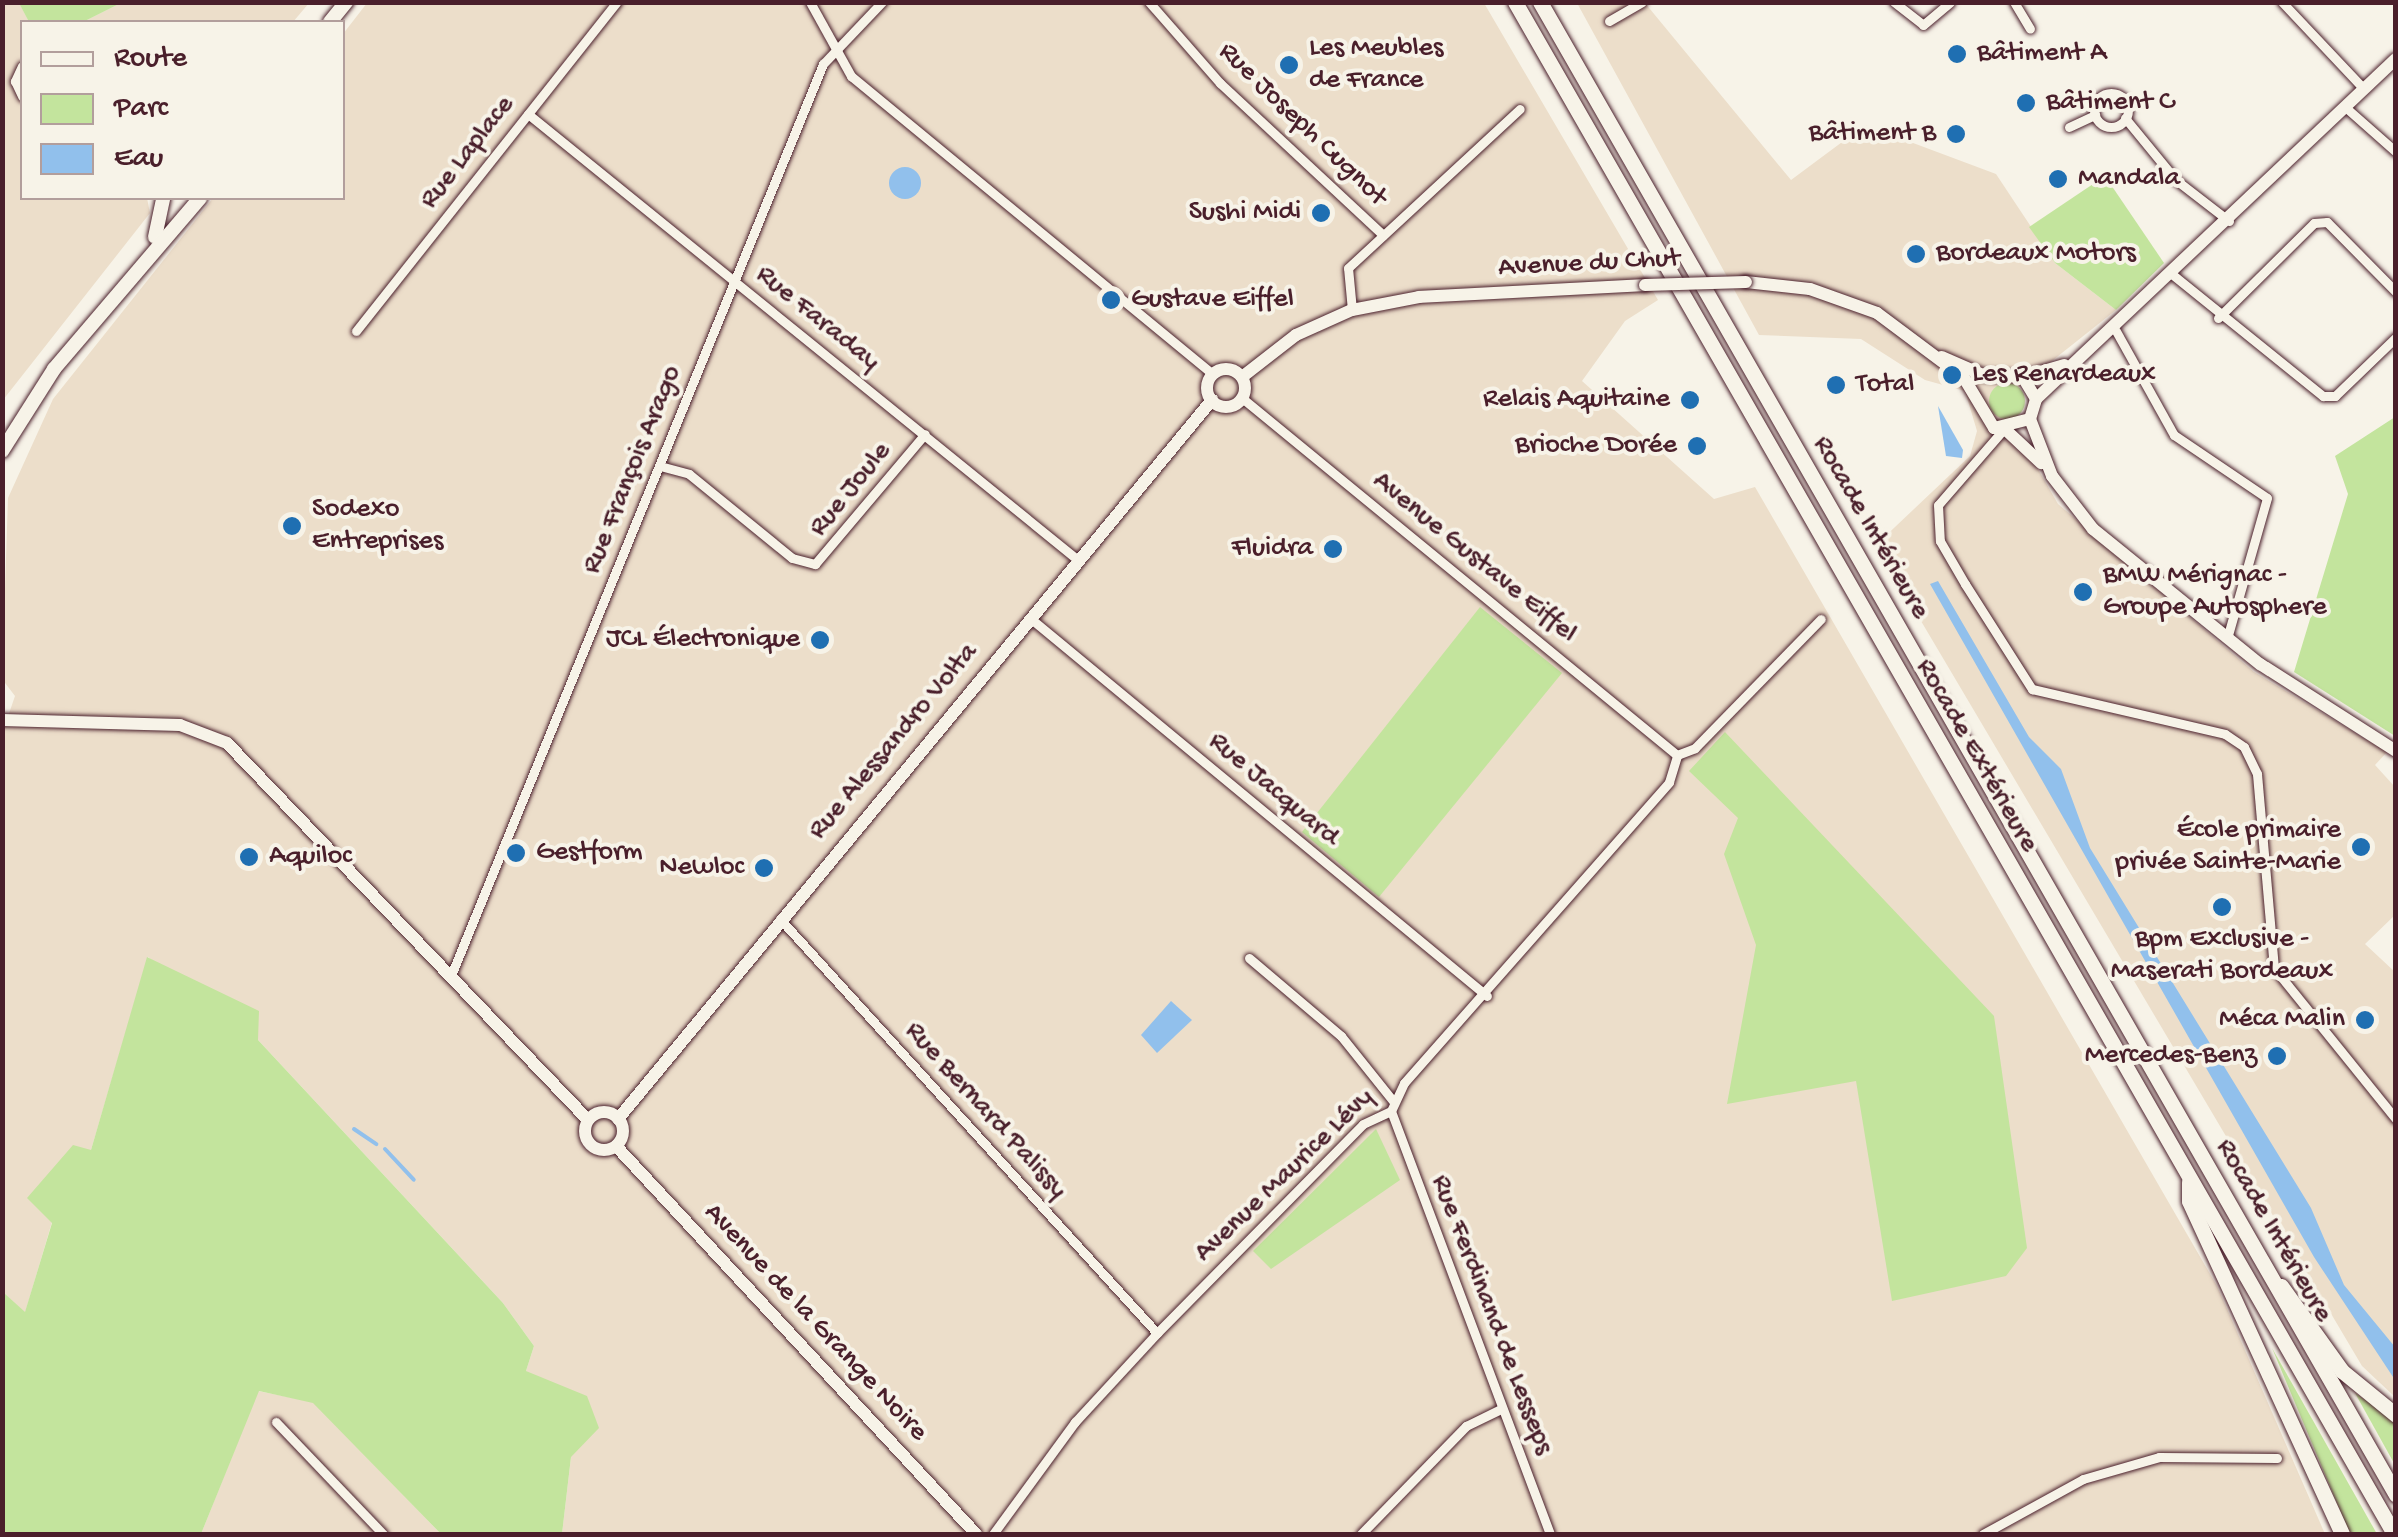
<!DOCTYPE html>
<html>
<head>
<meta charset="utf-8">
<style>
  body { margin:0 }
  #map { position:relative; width:2398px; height:1537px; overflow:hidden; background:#f7f3e8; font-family:"Gochi Hand",sans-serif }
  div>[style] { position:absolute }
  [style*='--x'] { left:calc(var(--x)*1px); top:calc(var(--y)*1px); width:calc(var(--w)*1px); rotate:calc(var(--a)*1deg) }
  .built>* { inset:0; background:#ecdeca }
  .green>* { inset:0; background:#c3e49d }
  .round { border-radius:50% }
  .water>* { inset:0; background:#91c0ec }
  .stream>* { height:4px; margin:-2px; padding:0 2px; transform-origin:2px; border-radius:2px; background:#91c0ec }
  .roads { filter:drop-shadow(0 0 2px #4a1f2b) drop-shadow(0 0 2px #4a1f2b) }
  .street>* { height:9px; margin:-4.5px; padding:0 4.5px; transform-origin:4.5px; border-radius:4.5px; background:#f7f3e8 }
  .street>.ring { margin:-4.5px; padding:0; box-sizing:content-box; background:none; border:9px solid #f7f3e8; border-radius:50% }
  .secondary>* { height:12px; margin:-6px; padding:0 6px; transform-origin:6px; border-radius:6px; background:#f7f3e8 }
  .secondary>.ring { margin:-6px; padding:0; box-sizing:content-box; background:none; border:12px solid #f7f3e8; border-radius:50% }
  .primary>* { height:14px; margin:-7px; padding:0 7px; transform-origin:7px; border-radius:7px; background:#f7f3e8 }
  .highway>* { height:15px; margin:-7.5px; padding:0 7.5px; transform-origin:7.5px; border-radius:7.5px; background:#f7f3e8 }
  .bridges { filter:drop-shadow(0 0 2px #4a1f2b) drop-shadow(0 0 2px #4a1f2b) }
  .secondary-bridge>* { height:12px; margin:-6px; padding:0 6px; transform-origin:6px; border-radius:6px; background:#f7f3e8 }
  .dots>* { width:28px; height:28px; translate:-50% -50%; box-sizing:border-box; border:5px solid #f7f3e8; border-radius:50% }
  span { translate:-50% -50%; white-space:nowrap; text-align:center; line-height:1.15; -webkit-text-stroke:8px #f7f3e8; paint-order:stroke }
  .poi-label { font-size:28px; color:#4a1f2b }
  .left { translate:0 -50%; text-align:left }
  .right { translate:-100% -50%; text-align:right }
  .street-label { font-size:28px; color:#4a1f2b }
  .frame { position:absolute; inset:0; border:5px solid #4a1f2b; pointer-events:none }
  .legend { position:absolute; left:20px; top:20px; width:325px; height:180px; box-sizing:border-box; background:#f7f3e8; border:2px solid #b29e9c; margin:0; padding:12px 18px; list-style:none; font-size:30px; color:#4a1f2b }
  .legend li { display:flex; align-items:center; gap:20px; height:50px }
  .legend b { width:50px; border:2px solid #b29e9c }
</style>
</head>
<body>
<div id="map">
  <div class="built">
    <div style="clip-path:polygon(19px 2px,29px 22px,22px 198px,147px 198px,150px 213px,3px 400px,2px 3px)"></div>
    <div style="clip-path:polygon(121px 3px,309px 3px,293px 22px,83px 22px)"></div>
    <div style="clip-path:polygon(367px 3px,1484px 3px,1658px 300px,1625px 321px,1582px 381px,1714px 499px,1755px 487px,2217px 1286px,2325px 1534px,562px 1534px,571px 1457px,526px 1371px,534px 1346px,503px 1303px,258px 1040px,148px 957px,91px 1150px,52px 1222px,25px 1313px,3px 1292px,2px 734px,15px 696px,2px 679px,8px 498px,53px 399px,213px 198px,342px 198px,343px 34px)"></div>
    <div style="clip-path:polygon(1577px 3px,1645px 3px,1791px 180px,1865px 125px,1996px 174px,2055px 263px,2116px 310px,2013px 392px,2005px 412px,2058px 504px,2254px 672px,2387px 752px,2375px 765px,2395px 787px,2395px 915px,2365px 944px,2395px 972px,2395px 1397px,2362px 1366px,1876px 545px,1970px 456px,1977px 431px,1965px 391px,1925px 380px,1861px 339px,1759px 335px)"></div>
    <div style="clip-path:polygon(258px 1391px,313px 1402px,441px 1534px,201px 1534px)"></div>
  </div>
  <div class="green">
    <div style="clip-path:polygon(19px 3px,121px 3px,83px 22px,29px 22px)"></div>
    <div style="clip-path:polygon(2105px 176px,2164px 263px,2116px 310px,2055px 263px,2029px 227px)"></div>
    <div class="round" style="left:1989px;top:383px;width:36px;height:36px"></div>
    <div style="clip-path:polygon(2395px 417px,2395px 736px,2294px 672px,2348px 494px,2335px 456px)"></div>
    <div style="clip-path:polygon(1480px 607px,1562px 673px,1379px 897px,1302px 832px)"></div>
    <div style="clip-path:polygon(1725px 732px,1994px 1016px,2027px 1248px,2006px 1276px,1892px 1301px,1856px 1081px,1727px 1104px,1756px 945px,1724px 854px,1738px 818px,1689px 771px)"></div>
    <div style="clip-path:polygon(147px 957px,259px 1011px,258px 1040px,503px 1303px,534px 1346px,526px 1371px,587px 1396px,599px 1428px,571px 1457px,562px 1534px,441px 1534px,313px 1403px,259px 1391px,201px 1534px,3px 1534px,3px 1292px,25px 1312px,52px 1223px,27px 1198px,73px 1145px,91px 1150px)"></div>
    <div style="clip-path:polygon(1376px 1129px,1400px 1180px,1271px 1269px,1253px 1251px)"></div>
    <div style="clip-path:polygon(2272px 1348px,2377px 1534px,2350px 1534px)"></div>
    <div style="clip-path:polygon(2355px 1393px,2395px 1420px,2395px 1465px)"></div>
  </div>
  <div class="water">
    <div class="round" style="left:889px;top:167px;width:32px;height:32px"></div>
    <div style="clip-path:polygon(1938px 406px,1963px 450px,1962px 458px,1946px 456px)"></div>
    <div style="clip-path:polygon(1938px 581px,2029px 737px,2061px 769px,2090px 848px,2311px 1208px,2344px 1285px,2395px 1347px,2395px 1380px,2314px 1257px,1930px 584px)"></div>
    <div style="clip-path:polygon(1171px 1001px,1192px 1020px,1157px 1053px,1141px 1035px)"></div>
  </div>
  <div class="stream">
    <div style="--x:354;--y:1129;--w:27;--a:34"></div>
    <div style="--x:385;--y:1149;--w:42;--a:46.9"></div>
  </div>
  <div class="roads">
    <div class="street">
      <div style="--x:810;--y:2;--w:85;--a:61"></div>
      <div style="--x:851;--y:76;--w:469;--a:39.5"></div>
      <div style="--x:1149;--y:2;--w:108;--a:48.8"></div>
      <div style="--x:1220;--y:83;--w:223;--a:43"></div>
      <div style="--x:1894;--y:2;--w:37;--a:38"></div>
      <div style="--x:1923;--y:25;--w:35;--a:-40"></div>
      <div style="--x:2014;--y:2;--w:31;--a:59"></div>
      <div style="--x:2282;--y:2;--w:118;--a:46.7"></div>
      <div style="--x:1609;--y:21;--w:38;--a:-30"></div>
      <div style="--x:22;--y:66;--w:17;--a:115"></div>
      <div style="--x:15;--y:81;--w:17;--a:65"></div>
      <div class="ring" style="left:2094px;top:93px;width:25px;height:25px"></div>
      <div style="--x:2344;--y:106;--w:69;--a:41.5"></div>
      <div style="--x:528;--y:114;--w:708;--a:39.04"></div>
      <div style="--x:2125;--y:118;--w:80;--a:50.6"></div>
      <div style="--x:2176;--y:180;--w:67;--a:37.7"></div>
      <div style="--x:2069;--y:127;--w:29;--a:-25"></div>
      <div style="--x:2173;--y:275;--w:193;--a:38.9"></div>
      <div style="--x:2323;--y:396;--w:12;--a:0"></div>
      <div style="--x:2335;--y:396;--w:85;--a:-44"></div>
      <div style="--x:1352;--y:310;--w:42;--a:-95.4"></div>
      <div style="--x:1348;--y:268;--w:234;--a:-42.8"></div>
      <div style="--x:2218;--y:318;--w:135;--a:-44.7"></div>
      <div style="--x:2314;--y:223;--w:13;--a:-4"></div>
      <div style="--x:2327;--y:222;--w:98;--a:45.4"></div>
      <div style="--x:356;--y:331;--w:420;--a:-51.6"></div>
      <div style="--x:2116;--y:331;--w:119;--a:60.9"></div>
      <div style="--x:2174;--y:435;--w:112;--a:34.1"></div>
      <div style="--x:2267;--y:498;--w:146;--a:105.9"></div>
      <div style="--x:1242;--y:398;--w:563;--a:39.38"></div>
      <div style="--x:2003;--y:430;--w:99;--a:130.9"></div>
      <div style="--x:1938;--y:505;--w:36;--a:87"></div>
      <div style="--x:1940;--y:541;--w:50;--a:59.8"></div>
      <div style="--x:1965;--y:584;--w:125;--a:57.5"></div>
      <div style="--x:2032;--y:689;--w:198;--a:13.1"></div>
      <div style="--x:2225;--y:734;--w:23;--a:34"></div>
      <div style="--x:2244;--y:747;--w:30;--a:64"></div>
      <div style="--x:2257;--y:774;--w:195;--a:85"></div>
      <div style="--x:2274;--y:968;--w:194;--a:51.1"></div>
      <div style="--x:660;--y:466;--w:30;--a:15"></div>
      <div style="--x:689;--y:474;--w:133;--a:39.2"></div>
      <div style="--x:792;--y:558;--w:24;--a:15"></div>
      <div style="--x:815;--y:564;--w:170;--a:-49.8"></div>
      <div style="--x:1030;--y:618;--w:593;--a:39.6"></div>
      <div style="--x:1677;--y:755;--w:19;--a:-21"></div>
      <div style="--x:1695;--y:748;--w:180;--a:-45.7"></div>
      <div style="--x:780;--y:919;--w:560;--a:47.68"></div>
      <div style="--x:1249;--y:958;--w:121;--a:40.3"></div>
      <div style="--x:1341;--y:1036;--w:83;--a:51.3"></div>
      <div style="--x:452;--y:973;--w:982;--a:-67.8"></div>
      <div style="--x:823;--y:64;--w:86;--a:-46.4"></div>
      <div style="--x:1391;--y:1111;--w:31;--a:-65"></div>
      <div style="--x:1404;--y:1083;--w:401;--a:-48.6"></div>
      <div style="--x:1669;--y:782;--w:28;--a:-73"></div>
      <div style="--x:1391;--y:1111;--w:452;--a:69.4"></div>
      <div style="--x:276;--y:1422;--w:155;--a:46.3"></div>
      <div style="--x:993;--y:1534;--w:139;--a:-53.8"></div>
      <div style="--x:1075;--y:1422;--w:121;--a:-47.3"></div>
      <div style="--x:1157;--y:1333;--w:293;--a:-45.4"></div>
      <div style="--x:1363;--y:1124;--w:31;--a:-25"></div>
      <div style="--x:1361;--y:1534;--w:151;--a:-45.8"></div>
      <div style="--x:1466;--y:1426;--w:39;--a:-26"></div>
      <div style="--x:1983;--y:1534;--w:114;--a:-28.8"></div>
      <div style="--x:2083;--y:1479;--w:79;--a:-16.1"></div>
      <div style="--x:2159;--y:1457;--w:118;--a:0.5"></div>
    </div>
    <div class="secondary">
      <div style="--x:1746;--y:282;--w:64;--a:6.2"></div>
      <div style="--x:1810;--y:289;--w:71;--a:19.7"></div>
      <div style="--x:1877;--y:313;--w:109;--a:36.8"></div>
      <div style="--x:1964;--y:378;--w:58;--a:59"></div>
      <div style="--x:1994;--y:428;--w:37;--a:-14"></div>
      <div style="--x:2030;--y:419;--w:21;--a:-73"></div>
      <div style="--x:2036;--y:399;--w:26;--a:-121"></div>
      <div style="--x:2023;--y:377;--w:40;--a:-177.1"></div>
      <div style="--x:1983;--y:375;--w:45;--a:-156.3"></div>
      <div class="ring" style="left:1207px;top:369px;width:26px;height:26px"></div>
      <div style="--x:1242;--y:377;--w:68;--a:-37.9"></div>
      <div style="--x:1296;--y:335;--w:61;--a:-24.1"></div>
      <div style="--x:1352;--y:310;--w:68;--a:-11"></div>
      <div style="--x:1419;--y:297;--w:226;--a:-3"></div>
      <div style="--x:2023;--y:377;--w:43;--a:-16.3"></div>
      <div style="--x:2036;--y:399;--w:495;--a:-43.4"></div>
      <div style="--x:2030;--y:419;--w:61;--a:68.9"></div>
      <div style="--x:2052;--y:476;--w:67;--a:52.3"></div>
      <div style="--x:2093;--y:529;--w:215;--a:39"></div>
      <div style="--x:2260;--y:664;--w:161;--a:32.6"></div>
      <div style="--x:2007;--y:431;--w:47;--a:43.3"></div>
      <div style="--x:2;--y:720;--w:178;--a:1.6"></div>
      <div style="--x:180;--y:725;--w:50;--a:21"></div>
      <div style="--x:227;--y:743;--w:522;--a:46.24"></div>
      <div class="ring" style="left:585px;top:1112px;width:26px;height:26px"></div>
      <div style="--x:618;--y:1119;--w:933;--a:-50.44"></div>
      <div style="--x:616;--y:1146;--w:529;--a:47.14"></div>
    </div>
    <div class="primary">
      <div style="--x:330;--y:22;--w:26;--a:-51"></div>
      <div style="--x:155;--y:237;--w:40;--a:-78"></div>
      <div style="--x:2;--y:451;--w:97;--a:-57.6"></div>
      <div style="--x:54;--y:369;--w:225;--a:-49.5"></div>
    </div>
    <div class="highway">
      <div style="--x:1515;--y:2;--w:1766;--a:60.15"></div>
      <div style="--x:1540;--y:2;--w:1721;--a:60.17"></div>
      <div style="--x:2189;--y:1182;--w:19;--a:90"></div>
      <div style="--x:2189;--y:1201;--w:366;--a:65.3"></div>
      <div style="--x:2281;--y:1286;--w:105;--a:54.3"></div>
      <div style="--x:2342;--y:1371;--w:70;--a:39.2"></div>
    </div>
  </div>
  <div class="bridges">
    <div class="secondary-bridge">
      <div style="--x:1645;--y:285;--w:101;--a:-1.7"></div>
    </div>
  </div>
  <div class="dots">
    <div style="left:1957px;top:54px;background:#1f6fb2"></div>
    <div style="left:1289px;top:65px;background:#1f6fb2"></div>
    <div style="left:2026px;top:103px;background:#1f6fb2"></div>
    <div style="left:1956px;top:134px;background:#1f6fb2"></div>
    <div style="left:2058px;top:179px;background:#1f6fb2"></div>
    <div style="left:1321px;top:213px;background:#1f6fb2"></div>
    <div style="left:1916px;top:254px;background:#1f6fb2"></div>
    <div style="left:1111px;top:300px;background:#1f6fb2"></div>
    <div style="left:1952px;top:375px;background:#1f6fb2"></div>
    <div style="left:1836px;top:385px;background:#1f6fb2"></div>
    <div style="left:1690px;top:400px;background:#1f6fb2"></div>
    <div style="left:1697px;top:446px;background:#1f6fb2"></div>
    <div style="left:292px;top:526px;background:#1f6fb2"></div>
    <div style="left:1333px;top:549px;background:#1f6fb2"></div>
    <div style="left:2083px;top:592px;background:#1f6fb2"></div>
    <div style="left:820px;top:640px;background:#1f6fb2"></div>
    <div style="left:2361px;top:847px;background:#1f6fb2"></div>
    <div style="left:516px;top:853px;background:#1f6fb2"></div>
    <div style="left:249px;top:857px;background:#1f6fb2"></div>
    <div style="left:764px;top:868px;background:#1f6fb2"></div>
    <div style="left:2222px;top:907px;background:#1f6fb2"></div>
    <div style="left:2365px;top:1020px;background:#1f6fb2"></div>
    <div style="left:2277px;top:1056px;background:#1f6fb2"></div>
  </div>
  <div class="poi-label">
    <span class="left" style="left:1309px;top:65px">Les Meubles<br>de France</span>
    <span class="left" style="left:1977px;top:54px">Bâtiment A</span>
    <span class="left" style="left:2046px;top:103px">Bâtiment C</span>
    <span class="right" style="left:1936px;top:134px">Bâtiment B</span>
    <span class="left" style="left:2078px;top:179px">Mandala</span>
    <span class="right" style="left:1301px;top:213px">Sushi Midi</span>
    <span class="left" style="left:1936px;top:254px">Bordeaux Motors</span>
    <span class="left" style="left:1131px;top:300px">Gustave Eiffel</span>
    <span class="left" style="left:1972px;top:375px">Les Renardeaux</span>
    <span class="left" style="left:1856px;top:385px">Total</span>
    <span class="right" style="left:1670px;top:400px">Relais Aquitaine</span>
    <span class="right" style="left:1677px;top:446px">Brioche Dorée</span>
    <span class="left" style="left:312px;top:526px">Sodexo<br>Entreprises</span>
    <span class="right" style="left:1313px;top:549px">Fluidra</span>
    <span class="left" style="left:2103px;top:592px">BMW Mérignac -<br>Groupe Autosphere</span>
    <span class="right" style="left:800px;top:640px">JCL Électronique</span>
    <span class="right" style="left:2341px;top:847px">École primaire<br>privée Sainte-Marie</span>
    <span class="left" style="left:536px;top:853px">Gestform</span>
    <span class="left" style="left:269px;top:857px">Aquiloc</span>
    <span class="right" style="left:744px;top:868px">Newloc</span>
    <span style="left:2222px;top:956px">Bpm Exclusive -<br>Maserati Bordeaux</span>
    <span class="right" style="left:2345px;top:1020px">Méca Malin</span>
    <span class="right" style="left:2257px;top:1056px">Mercedes-Benz</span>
  </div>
  <div class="street-label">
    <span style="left:1302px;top:125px;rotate:44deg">Rue Joseph Cugnot</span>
    <span style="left:468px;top:153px;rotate:-52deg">Rue Laplace</span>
    <span style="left:1589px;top:264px;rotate:-3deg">Avenue du Chut</span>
    <span style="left:817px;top:319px;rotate:39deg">Rue Faraday</span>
    <span style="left:633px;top:470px;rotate:-68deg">Rue François Arago</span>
    <span style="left:851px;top:490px;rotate:-51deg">Rue Joule</span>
    <span style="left:1870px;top:528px;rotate:60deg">Rocade Intérieure</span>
    <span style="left:1474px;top:558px;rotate:39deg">Avenue Gustave Eiffel</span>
    <span style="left:894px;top:742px;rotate:-50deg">Rue Alessandro Volta</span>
    <span style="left:1976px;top:756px;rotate:60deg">Rocade Extérieure</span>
    <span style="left:1273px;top:790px;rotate:40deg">Rue Jacquard</span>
    <span style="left:985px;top:1111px;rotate:48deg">Rue Bernard Palissy</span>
    <span style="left:1285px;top:1176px;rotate:-44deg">Avenue Maurice Lévy</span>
    <span style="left:2273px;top:1231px;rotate:60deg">Rocade Intérieure</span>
    <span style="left:1491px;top:1315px;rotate:69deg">Rue Ferdinand de Lesseps</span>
    <span style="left:815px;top:1323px;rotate:47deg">Avenue de la Grange Noire</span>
  </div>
  <div class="frame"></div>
  <ul class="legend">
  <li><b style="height:12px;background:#f7f3e8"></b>Route</li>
  <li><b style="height:28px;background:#c3e49d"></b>Parc</li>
  <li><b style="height:28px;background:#91c0ec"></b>Eau</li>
  </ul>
</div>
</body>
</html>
